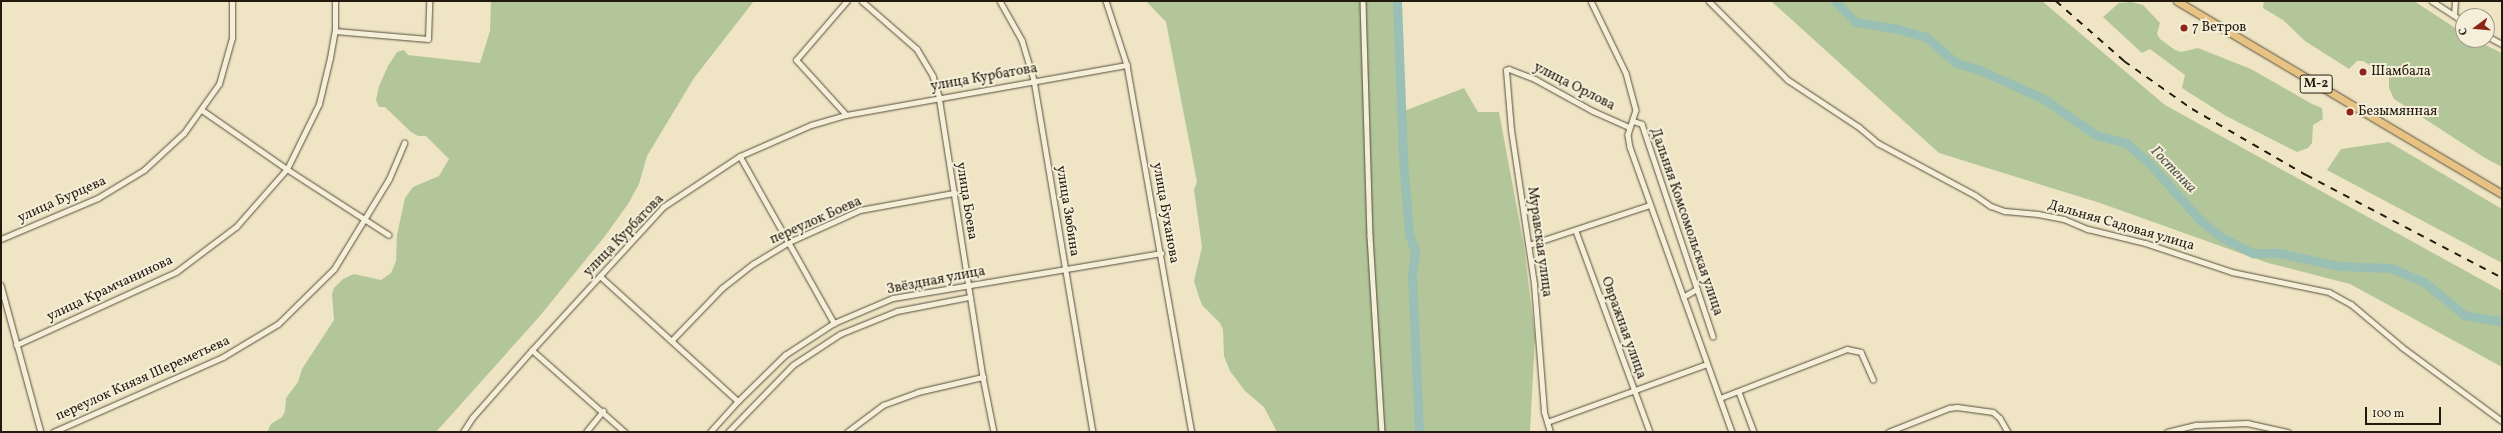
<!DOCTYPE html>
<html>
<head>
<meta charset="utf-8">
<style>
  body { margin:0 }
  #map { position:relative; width:2503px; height:433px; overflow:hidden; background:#efe5c4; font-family:Vollkorn,serif }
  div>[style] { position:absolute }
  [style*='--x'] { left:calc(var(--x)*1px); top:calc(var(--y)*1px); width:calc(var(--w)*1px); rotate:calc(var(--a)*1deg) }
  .green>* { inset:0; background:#b3c699 }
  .river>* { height:9px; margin:-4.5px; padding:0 4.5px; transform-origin:4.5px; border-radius:4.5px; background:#9abfb4 }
  .roads { filter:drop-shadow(0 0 1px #564d3c) drop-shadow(0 0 1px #564d3c) }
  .street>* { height:4.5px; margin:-2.25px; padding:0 2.25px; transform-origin:2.25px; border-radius:2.25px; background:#f5eed9 }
  .primary>* { height:7px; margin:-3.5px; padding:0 3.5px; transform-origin:3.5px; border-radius:3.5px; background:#e8c282 }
  .rail>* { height:1.5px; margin-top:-0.75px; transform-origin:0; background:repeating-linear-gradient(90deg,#231a0e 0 7px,transparent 0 14px) }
  .dots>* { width:11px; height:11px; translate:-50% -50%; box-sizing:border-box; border:2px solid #f5eed9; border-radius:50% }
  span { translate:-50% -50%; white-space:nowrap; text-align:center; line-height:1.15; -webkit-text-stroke:4px #f5eed9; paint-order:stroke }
  .shield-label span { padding:1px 3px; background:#f5eed9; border:1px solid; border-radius:3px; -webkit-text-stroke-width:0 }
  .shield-label { font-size:13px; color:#231a0e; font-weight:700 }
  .poi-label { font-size:14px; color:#231a0e }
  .left { translate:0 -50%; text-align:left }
  .street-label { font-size:14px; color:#231a0e }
  .water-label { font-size:15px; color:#4d5448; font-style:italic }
  .frame { position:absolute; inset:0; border:2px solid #231a0e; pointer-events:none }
  .north { position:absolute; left:2455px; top:8px; width:40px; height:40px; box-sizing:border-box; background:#f5eed9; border:1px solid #a19988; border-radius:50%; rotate:254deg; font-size:11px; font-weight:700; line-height:16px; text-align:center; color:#231a0e }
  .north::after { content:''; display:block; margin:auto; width:14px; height:18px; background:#8f2418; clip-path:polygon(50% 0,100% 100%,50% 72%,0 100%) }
  .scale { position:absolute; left:2365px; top:407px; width:76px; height:18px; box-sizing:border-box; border:2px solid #231a0e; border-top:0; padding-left:5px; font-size:12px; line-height:14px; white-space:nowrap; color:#231a0e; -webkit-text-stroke:3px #f5eed9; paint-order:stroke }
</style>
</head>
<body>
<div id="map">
  <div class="green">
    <div style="clip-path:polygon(491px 1px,754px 1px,694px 78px,647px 156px,639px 184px,628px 204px,605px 236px,539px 317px,436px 432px,267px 432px,271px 424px,282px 417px,285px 411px,286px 398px,298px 382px,302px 369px,334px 320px,332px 294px,334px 288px,343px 279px,354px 274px,381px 280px,391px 273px,396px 261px,397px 235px,405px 198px,413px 187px,439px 176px,449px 159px,426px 136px,418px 136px,411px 132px,385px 107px,379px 107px,376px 100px,379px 86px,388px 66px,397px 52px,404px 50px,408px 55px,480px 63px,490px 31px)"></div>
    <div style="clip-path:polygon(1146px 1px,1396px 1px,1404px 111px,1464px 88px,1478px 112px,1499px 112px,1524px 246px,1535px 337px,1530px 432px,1277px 432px,1264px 407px,1245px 391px,1230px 371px,1224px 356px,1223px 330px,1220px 323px,1202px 305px,1199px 297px,1194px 281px,1202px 247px,1194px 190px,1197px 182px,1166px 22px)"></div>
    <div style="clip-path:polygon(1771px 1px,2042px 1px,2165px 105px,2502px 291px,2502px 367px,2350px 284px,2268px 263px,2100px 203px,1939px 153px)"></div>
    <div style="clip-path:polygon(2264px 1px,2414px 1px,2463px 33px,2463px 40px,2475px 40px,2502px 53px,2502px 167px,2485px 158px,2394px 99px,2389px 88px,2389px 77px,2363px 61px,2357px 61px,2349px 69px,2305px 41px,2283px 20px,2263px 8px)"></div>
    <div style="clip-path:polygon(2131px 2px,2143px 5px,2160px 23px,2157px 34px,2160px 39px,2175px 50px,2181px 52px,2198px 48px,2251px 69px,2312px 104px,2322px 108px,2323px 119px,2313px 125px,2312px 143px,2308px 148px,2297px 152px,2226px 116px,2182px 88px,2185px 75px,2150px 49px,2142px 53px,2103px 17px,2119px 3px)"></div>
    <div style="clip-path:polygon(2389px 142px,2502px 209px,2502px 263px,2327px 170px,2341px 149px)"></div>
  </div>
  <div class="river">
    <div style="--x:1397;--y:1;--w:158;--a:87.8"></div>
    <div style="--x:1403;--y:159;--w:75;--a:85.4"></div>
    <div style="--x:1409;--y:234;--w:18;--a:71"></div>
    <div style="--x:1415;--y:251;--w:25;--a:97"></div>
    <div style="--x:1412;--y:276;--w:156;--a:87.4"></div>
    <div style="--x:1835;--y:1;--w:29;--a:46"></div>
    <div style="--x:1855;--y:22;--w:39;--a:9"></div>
    <div style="--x:1894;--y:28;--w:33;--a:16"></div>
    <div style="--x:1926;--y:37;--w:40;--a:41"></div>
    <div style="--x:1956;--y:63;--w:25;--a:16"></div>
    <div style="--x:1980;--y:70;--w:70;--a:24.4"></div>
    <div style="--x:2044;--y:99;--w:63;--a:34.7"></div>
    <div style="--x:2096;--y:135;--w:31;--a:15"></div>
    <div style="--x:2126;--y:143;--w:32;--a:41"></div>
    <div style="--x:2150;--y:164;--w:76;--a:48.2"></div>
    <div style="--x:2201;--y:221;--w:28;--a:38"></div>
    <div style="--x:2223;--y:238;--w:34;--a:27"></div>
    <div style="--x:2253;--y:253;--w:26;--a:0"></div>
    <div style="--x:2279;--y:253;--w:60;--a:12.4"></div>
    <div style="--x:2338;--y:266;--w:53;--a:2.2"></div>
    <div style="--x:2391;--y:268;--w:36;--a:23"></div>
    <div style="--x:2424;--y:282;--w:52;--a:39.5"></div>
    <div style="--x:2464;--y:315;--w:39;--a:10"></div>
  </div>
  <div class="roads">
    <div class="street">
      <div style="--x:862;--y:1;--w:73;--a:41.1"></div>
      <div style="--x:917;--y:49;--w:31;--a:59"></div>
      <div style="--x:933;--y:76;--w:21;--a:73"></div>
      <div style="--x:939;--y:96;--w:284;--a:81.1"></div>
      <div style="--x:983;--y:377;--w:56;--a:78.7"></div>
      <div style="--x:1000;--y:1;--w:45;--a:60.6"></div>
      <div style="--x:1022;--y:40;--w:42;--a:73.3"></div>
      <div style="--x:1034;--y:80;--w:357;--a:80.5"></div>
      <div style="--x:1106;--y:1;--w:67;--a:71.8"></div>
      <div style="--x:1127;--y:65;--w:373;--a:80"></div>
      <div style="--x:1363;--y:1;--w:235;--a:88.3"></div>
      <div style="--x:1370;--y:236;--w:196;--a:86.5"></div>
      <div style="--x:1591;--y:1;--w:80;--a:64.1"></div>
      <div style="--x:1626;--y:73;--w:38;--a:75"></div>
      <div style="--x:1636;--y:110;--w:26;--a:108"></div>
      <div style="--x:1628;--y:135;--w:12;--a:81"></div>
      <div style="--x:1630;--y:147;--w:303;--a:70.3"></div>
      <div style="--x:1709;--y:1;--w:112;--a:45"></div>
      <div style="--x:1788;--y:80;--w:85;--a:33.5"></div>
      <div style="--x:1859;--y:127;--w:25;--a:40"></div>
      <div style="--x:1878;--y:143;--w:110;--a:28.2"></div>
      <div style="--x:1975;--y:195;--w:19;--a:35"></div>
      <div style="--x:1991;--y:206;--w:15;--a:20"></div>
      <div style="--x:2005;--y:211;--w:33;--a:5"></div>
      <div style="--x:2038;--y:214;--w:26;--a:11"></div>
      <div style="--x:2064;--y:219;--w:26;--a:23"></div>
      <div style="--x:2088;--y:229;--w:59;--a:13.8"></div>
      <div style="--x:2145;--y:243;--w:92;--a:18.4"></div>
      <div style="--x:2232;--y:272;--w:99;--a:11.7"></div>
      <div style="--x:2329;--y:292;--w:25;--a:29"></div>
      <div style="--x:2351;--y:304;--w:67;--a:40.1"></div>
      <div style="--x:2402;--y:347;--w:124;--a:36.5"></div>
      <div style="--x:2432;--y:1;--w:37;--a:33"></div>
      <div style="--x:2454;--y:15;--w:14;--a:-86"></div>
      <div style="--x:335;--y:31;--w:93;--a:4.9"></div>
      <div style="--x:428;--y:39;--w:38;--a:-88"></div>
      <div style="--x:2487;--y:36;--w:17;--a:28"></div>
      <div style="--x:202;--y:110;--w:103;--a:34.8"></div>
      <div style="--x:287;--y:169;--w:121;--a:32.9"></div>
      <div style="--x:846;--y:115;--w:74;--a:-132.3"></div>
      <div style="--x:796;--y:60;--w:78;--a:-49.2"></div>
      <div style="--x:1633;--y:121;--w:9;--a:18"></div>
      <div style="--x:1642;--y:124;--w:224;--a:71.5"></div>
      <div style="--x:740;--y:156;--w:192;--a:60.6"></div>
      <div style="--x:1576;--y:231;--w:214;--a:69.8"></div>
      <div style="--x:1;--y:239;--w:105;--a:-22.9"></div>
      <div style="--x:98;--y:198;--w:54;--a:-31.3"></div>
      <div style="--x:144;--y:170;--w:54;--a:-42.8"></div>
      <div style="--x:184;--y:133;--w:60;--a:-54.5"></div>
      <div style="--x:219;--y:84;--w:48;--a:-74.2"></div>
      <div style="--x:232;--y:38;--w:37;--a:-90"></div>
      <div style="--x:1529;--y:245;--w:127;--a:-18.3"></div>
      <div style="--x:600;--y:276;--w:186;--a:42.2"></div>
      <div style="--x:1;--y:285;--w:152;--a:74.8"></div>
      <div style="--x:1683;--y:297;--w:16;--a:-30"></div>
      <div style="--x:672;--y:340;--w:72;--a:-46.1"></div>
      <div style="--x:722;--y:288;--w:39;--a:-38"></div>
      <div style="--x:753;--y:264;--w:42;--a:-31.4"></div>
      <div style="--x:789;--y:242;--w:78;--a:-24.3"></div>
      <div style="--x:860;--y:210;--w:96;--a:-10.3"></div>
      <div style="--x:16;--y:345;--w:176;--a:-24.5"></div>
      <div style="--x:176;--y:272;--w:75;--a:-36.9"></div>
      <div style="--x:236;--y:227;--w:77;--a:-48.7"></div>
      <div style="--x:287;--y:169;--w:72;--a:-63.8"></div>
      <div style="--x:319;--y:104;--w:47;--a:-76.6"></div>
      <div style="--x:330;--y:58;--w:27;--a:-80"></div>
      <div style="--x:335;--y:31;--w:30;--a:-90"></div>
      <div style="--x:532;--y:350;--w:124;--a:41.4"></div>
      <div style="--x:1739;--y:392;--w:43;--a:69.4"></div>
      <div style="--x:1720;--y:398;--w:136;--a:-21.1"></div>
      <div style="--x:1847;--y:349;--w:14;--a:12"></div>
      <div style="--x:1861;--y:352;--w:30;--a:66"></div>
      <div style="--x:1547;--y:422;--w:170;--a:-19.9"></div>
      <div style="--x:53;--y:432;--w:186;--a:-23.8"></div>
      <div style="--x:223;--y:357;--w:64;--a:-31"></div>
      <div style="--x:278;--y:324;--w:78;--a:-44.5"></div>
      <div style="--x:334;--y:269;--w:105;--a:-58.6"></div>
      <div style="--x:389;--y:179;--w:39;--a:-67"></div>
      <div style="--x:463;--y:432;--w:17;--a:-57"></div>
      <div style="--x:472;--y:418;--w:91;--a:-48.6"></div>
      <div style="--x:532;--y:350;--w:194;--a:-47.5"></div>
      <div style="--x:663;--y:207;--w:92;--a:-33.5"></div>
      <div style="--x:740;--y:156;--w:77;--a:-23.6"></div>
      <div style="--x:811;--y:125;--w:36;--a:-16"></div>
      <div style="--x:846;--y:115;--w:285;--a:-10.1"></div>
      <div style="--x:586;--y:432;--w:27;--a:-51"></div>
      <div style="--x:710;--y:432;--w:42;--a:-47.9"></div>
      <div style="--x:738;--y:401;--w:66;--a:-44.4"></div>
      <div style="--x:785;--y:355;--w:59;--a:-33.1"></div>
      <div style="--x:834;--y:323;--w:64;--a:-23"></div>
      <div style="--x:893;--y:298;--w:272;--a:-9.5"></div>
      <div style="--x:728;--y:432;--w:93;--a:-45.9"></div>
      <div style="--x:793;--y:365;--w:56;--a:-33.4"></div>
      <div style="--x:840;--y:334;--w:61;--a:-22"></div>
      <div style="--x:897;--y:311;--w:74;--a:-10.9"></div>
      <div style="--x:847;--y:432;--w:45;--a:-36.9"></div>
      <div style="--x:883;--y:405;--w:37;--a:-20"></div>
      <div style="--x:918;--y:392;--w:67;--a:-13"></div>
      <div style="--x:1550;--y:432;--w:21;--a:-107"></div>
      <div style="--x:1544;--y:412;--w:128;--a:-94.5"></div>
      <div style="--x:1534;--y:284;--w:156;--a:-98.5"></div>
      <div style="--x:1511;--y:130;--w:60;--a:-94.8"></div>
      <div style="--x:1506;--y:70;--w:3;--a:-18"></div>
      <div style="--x:1509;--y:69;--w:28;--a:21"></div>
      <div style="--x:1535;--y:79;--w:66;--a:28.9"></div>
      <div style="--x:1593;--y:111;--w:39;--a:24"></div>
      <div style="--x:1888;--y:432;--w:66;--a:-21.5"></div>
      <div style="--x:1949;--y:408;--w:8;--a:-7"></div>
      <div style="--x:1957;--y:407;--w:36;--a:8"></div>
      <div style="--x:1993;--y:412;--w:9;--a:41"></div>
      <div style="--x:2000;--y:418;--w:16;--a:60"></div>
      <div style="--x:2167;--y:432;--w:30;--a:-14"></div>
      <div style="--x:2196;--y:425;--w:51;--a:-2.2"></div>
      <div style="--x:2247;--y:423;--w:42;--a:12.4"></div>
    </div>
    <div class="primary">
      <div style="--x:2177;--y:1;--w:378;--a:30.7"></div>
    </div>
  </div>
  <div class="rail">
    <div style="--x:2056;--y:1;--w:91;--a:41.4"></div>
    <div style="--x:2124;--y:61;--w:83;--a:35.2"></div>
    <div style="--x:2192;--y:109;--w:132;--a:30.1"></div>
    <div style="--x:2306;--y:175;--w:221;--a:27.7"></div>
  </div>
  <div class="dots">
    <div style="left:2184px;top:28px;background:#8f2418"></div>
    <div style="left:2363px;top:72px;background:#8f2418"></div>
    <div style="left:2350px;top:112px;background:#8f2418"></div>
  </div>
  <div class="shield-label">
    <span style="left:2316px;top:84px">М-2</span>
  </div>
  <div class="poi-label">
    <span class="left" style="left:2192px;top:28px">7 Ветров</span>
    <span class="left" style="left:2371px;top:72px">Шамбала</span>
    <span class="left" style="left:2358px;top:112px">Безымянная</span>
  </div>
  <div class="street-label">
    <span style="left:984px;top:78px;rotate:-10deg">улица Курбатова</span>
    <span style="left:1574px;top:87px;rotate:27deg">улица Орлова</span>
    <span style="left:62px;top:200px;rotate:-24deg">улица Бурцева</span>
    <span style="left:966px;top:201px;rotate:81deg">улица Боева</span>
    <span style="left:1067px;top:211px;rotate:81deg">улица Зюбина</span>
    <span style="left:1165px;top:213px;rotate:80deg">улица Буханова</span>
    <span style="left:816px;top:221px;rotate:-24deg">переулок Боева</span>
    <span style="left:1686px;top:222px;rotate:71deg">Дальняя Комсомольская улица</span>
    <span style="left:2121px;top:226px;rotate:16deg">Дальняя Садовая улица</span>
    <span style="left:624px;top:236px;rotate:-46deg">улица Курбатова</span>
    <span style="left:1539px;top:242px;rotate:82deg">Муравская улица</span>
    <span style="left:936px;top:281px;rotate:-11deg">Звёздная улица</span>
    <span style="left:110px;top:289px;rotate:-25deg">улица Крамчанинова</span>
    <span style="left:1623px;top:328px;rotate:70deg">Овражная улица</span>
    <span style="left:143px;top:379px;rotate:-24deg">переулок Князя Шереметьева</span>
  </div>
  <div class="water-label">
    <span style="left:2173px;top:170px;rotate:46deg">Гостенка</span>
  </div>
  <div class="frame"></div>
  <div class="north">С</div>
  <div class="scale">100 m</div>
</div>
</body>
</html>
